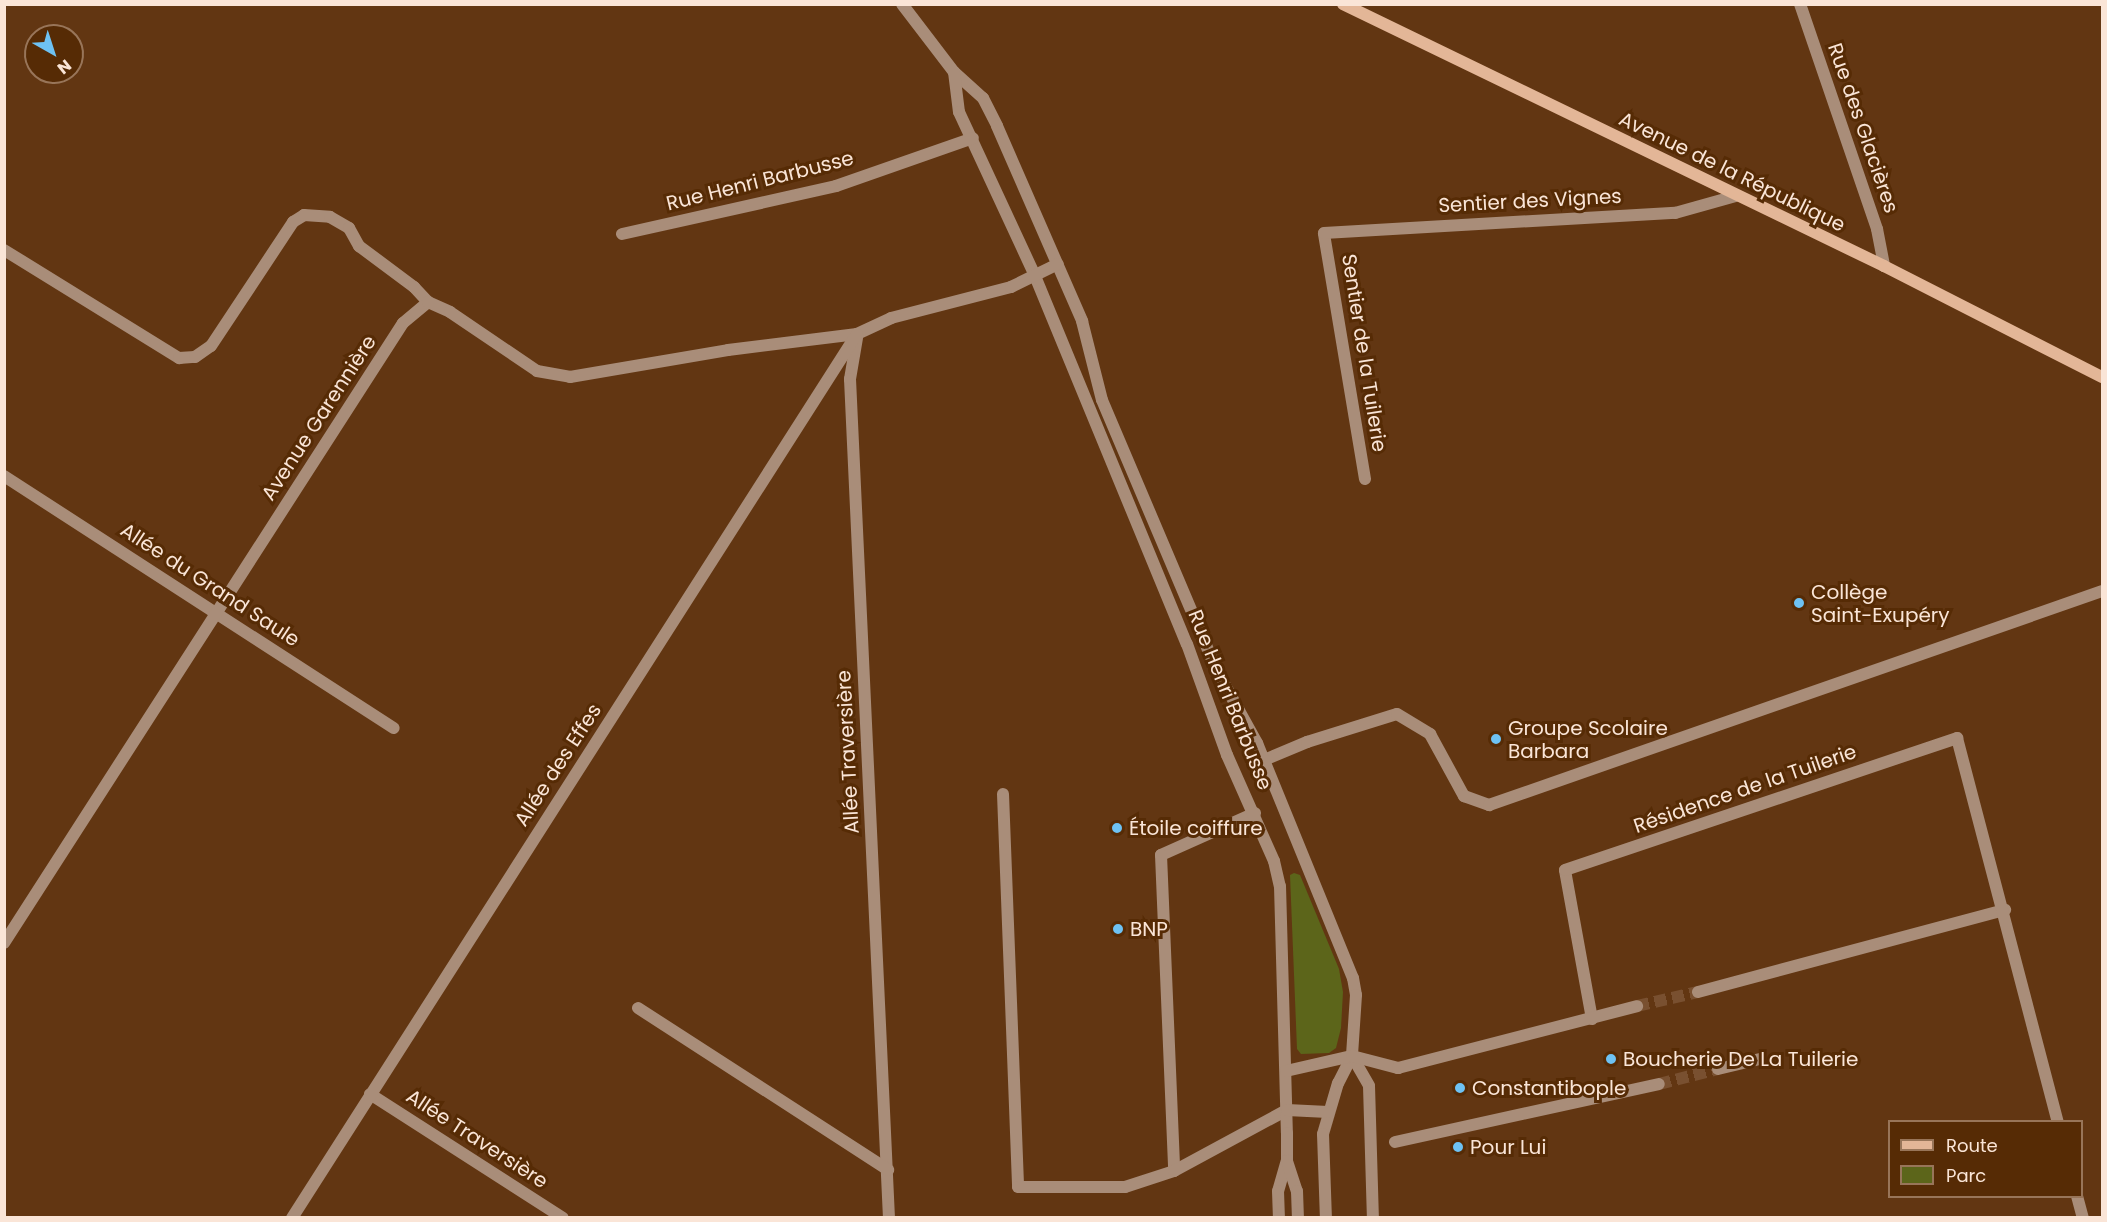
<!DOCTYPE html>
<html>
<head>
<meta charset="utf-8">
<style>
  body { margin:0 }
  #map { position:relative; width:2107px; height:1222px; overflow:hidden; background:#623612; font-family:Poppins,sans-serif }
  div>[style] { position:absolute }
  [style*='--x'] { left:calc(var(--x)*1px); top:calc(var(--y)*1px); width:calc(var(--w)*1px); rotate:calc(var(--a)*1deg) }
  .green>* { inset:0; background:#5c651a }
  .street-tunnel>* { height:12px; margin-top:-6px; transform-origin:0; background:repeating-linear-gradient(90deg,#795030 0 12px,transparent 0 18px) }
  .lane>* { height:12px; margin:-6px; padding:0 6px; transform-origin:6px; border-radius:6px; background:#a98d79 }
  .street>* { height:12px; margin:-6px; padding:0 6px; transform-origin:6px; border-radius:6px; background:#a98d79 }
  .secondary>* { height:12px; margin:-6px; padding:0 6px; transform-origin:6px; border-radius:6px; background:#e3b697 }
  .dots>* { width:16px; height:16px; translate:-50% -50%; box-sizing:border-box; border:3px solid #562b05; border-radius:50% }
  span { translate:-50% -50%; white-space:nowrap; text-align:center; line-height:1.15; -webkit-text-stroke:6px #562b05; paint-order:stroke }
  .street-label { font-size:20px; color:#fae5d7 }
  .poi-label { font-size:20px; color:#fae5d7 }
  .left { translate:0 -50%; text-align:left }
  .frame { position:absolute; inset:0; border:6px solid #fae5d7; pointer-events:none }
  .legend { position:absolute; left:1888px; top:1120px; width:195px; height:78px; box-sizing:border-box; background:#562b05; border:2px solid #987559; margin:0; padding:8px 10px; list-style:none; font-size:18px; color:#fae5d7 }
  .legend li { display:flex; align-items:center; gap:12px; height:30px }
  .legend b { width:30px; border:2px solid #987559 }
  .north { position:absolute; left:24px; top:24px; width:60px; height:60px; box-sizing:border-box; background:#562b05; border:2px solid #987559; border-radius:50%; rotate:141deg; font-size:16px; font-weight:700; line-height:24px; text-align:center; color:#fae5d7 }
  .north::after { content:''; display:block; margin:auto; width:21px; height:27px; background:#6ec2f3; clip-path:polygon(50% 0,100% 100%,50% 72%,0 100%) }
</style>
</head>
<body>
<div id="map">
  <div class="green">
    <div style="clip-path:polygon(1294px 873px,1300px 875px,1339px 969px,1343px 992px,1341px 1028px,1336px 1048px,1329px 1053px,1301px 1054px,1297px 1049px,1290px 875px)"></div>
  </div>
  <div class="street-tunnel">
    <div style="--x:1637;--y:1006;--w:63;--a:-12.9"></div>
    <div style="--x:1659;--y:1084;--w:61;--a:-14.3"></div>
  </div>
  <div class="lane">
    <div style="--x:1264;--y:760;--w:47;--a:-22.7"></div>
    <div style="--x:1307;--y:742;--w:94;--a:-17.3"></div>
    <div style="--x:1397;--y:714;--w:39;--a:31"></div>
    <div style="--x:1430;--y:734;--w:71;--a:61.3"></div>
    <div style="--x:1464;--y:796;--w:27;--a:20"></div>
    <div style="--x:1489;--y:805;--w:649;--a:-19.24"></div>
    <div style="--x:1003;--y:794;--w:393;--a:87.8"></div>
    <div style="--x:1018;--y:1187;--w:107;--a:0"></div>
    <div style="--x:1125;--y:1187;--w:52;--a:-18.1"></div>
    <div style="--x:1255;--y:813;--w:103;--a:155.9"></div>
    <div style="--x:1161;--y:855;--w:316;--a:87.6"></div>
    <div style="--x:1174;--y:1171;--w:128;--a:-28.4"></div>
  </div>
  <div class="street">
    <div style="--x:902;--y:4;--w:86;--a:52.6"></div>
    <div style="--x:954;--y:72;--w:39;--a:42"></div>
    <div style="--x:983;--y:98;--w:31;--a:63"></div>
    <div style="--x:997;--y:126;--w:213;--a:66.4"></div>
    <div style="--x:1082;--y:321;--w:81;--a:75.8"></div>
    <div style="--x:1102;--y:400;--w:292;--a:67"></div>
    <div style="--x:1216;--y:669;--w:85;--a:61"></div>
    <div style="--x:1257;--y:743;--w:254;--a:67.8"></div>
    <div style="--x:1353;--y:978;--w:17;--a:80"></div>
    <div style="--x:1356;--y:995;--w:61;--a:93.8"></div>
    <div style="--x:1352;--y:1056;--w:30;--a:117"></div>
    <div style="--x:1338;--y:1083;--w:53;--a:106.4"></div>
    <div style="--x:1323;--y:1134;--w:84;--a:88"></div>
    <div style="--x:1800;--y:4;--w:238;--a:71.1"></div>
    <div style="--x:1877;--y:229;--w:38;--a:79"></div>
    <div style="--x:954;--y:72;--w:40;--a:82.9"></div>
    <div style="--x:959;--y:112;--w:181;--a:65.1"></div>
    <div style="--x:1035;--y:276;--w:398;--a:67.6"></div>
    <div style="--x:1187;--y:644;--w:118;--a:70.2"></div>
    <div style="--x:1227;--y:755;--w:116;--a:66.1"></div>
    <div style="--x:1274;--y:861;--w:26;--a:77"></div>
    <div style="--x:1280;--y:886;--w:247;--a:88.4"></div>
    <div style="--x:1287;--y:1133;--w:27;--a:90"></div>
    <div style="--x:1287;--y:1160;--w:32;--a:106"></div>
    <div style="--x:1278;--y:1191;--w:27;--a:88"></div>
    <div style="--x:622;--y:234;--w:219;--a:-12.6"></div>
    <div style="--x:836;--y:186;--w:145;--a:-19.3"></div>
    <div style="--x:4;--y:250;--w:206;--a:31.7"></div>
    <div style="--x:179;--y:358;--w:16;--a:-4"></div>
    <div style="--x:195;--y:357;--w:19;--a:-35"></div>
    <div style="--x:211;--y:346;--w:149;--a:-56.5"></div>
    <div style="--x:293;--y:222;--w:13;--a:-32"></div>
    <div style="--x:304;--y:215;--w:26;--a:4"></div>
    <div style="--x:330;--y:217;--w:22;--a:30"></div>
    <div style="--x:349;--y:228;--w:21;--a:61"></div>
    <div style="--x:359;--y:246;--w:69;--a:36.7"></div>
    <div style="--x:414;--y:287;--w:21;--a:47"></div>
    <div style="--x:857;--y:338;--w:42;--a:99.7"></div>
    <div style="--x:850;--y:379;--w:840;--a:87.34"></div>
    <div style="--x:4;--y:476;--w:464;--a:32.9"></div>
    <div style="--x:1365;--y:479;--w:249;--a:-99.5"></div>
    <div style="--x:1324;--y:233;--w:352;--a:-3.3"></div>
    <div style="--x:1675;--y:213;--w:63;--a:-15.6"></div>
    <div style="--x:4;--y:943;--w:737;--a:-57.24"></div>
    <div style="--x:403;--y:323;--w:33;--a:-40"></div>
    <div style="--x:428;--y:302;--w:24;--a:24"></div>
    <div style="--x:450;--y:312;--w:105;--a:34.1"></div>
    <div style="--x:537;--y:371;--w:34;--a:10"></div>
    <div style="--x:570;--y:377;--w:160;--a:-9.7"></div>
    <div style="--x:728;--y:350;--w:130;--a:-7.1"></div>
    <div style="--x:857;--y:334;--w:38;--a:-25"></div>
    <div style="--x:891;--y:318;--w:124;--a:-14.5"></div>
    <div style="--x:1011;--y:287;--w:52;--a:-26.1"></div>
    <div style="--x:1698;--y:992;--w:318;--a:-15"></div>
    <div style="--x:638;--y:1008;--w:298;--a:32.9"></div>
    <div style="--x:1592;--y:1019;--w:151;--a:-100.3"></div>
    <div style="--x:1565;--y:870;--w:414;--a:-18.6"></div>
    <div style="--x:1957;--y:738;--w:397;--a:75.3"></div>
    <div style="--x:1352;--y:1056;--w:34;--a:60"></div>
    <div style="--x:1369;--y:1086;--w:132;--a:88.3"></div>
    <div style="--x:1718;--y:1069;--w:43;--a:-13.4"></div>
    <div style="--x:1286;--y:1071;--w:68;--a:-12.8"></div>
    <div style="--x:1352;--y:1056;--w:48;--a:14.6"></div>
    <div style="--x:1398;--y:1068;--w:247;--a:-14.5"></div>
    <div style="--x:370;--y:1094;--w:229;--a:32.7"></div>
    <div style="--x:1287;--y:1110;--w:41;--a:2.8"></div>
    <div style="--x:1395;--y:1142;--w:270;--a:-12.4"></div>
    <div style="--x:1287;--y:1161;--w:32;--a:72"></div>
    <div style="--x:1297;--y:1191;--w:27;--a:88"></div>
    <div style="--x:2077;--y:1196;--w:23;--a:75"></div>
    <div style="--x:292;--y:1218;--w:1049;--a:-57.42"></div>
  </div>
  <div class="secondary">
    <div style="--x:1343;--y:4;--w:601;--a:25.84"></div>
    <div style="--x:1884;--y:266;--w:245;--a:27"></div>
  </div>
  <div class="dots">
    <div style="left:1799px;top:603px;background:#6ec2f3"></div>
    <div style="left:1496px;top:739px;background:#6ec2f3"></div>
    <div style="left:1117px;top:828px;background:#6ec2f3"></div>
    <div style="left:1118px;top:929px;background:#6ec2f3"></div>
    <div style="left:1611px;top:1059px;background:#6ec2f3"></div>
    <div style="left:1460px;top:1088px;background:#6ec2f3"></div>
    <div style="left:1458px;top:1147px;background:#6ec2f3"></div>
  </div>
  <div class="street-label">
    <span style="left:1863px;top:128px;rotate:71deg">Rue des Glacières</span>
    <span style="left:1732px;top:172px;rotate:26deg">Avenue de la République</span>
    <span style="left:760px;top:181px;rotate:-14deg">Rue Henri Barbusse</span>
    <span style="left:1530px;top:201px;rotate:-3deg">Sentier des Vignes</span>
    <span style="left:1364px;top:353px;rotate:81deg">Sentier de la Tuilerie</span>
    <span style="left:319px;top:418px;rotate:-57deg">Avenue Garennière</span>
    <span style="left:210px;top:585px;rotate:33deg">Allée du Grand Saule</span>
    <span style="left:1230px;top:700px;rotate:68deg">Rue Henri Barbusse</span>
    <span style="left:848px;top:752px;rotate:-93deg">Allée Traversière</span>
    <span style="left:558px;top:765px;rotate:-57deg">Allée des Effes</span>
    <span style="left:1745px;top:789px;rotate:-19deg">Résidence de la Tuilerie</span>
    <span style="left:477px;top:1139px;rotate:33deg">Allée Traversière</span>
  </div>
  <div class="poi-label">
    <span class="left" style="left:1811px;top:604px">Collège<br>Saint-Exupéry</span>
    <span class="left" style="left:1508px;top:740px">Groupe Scolaire<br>Barbara</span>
    <span class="left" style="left:1129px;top:828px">Étoile coiffure</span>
    <span class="left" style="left:1130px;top:929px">BNP</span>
    <span class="left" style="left:1623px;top:1059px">Boucherie De La Tuilerie</span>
    <span class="left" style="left:1472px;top:1088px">Constantibople</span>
    <span class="left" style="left:1470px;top:1147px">Pour Lui</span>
  </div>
  <div class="frame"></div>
  <ul class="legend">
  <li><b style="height:8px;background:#e3b697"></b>Route</li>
  <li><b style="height:16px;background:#5c651a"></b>Parc</li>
  </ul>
  <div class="north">N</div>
</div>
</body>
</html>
